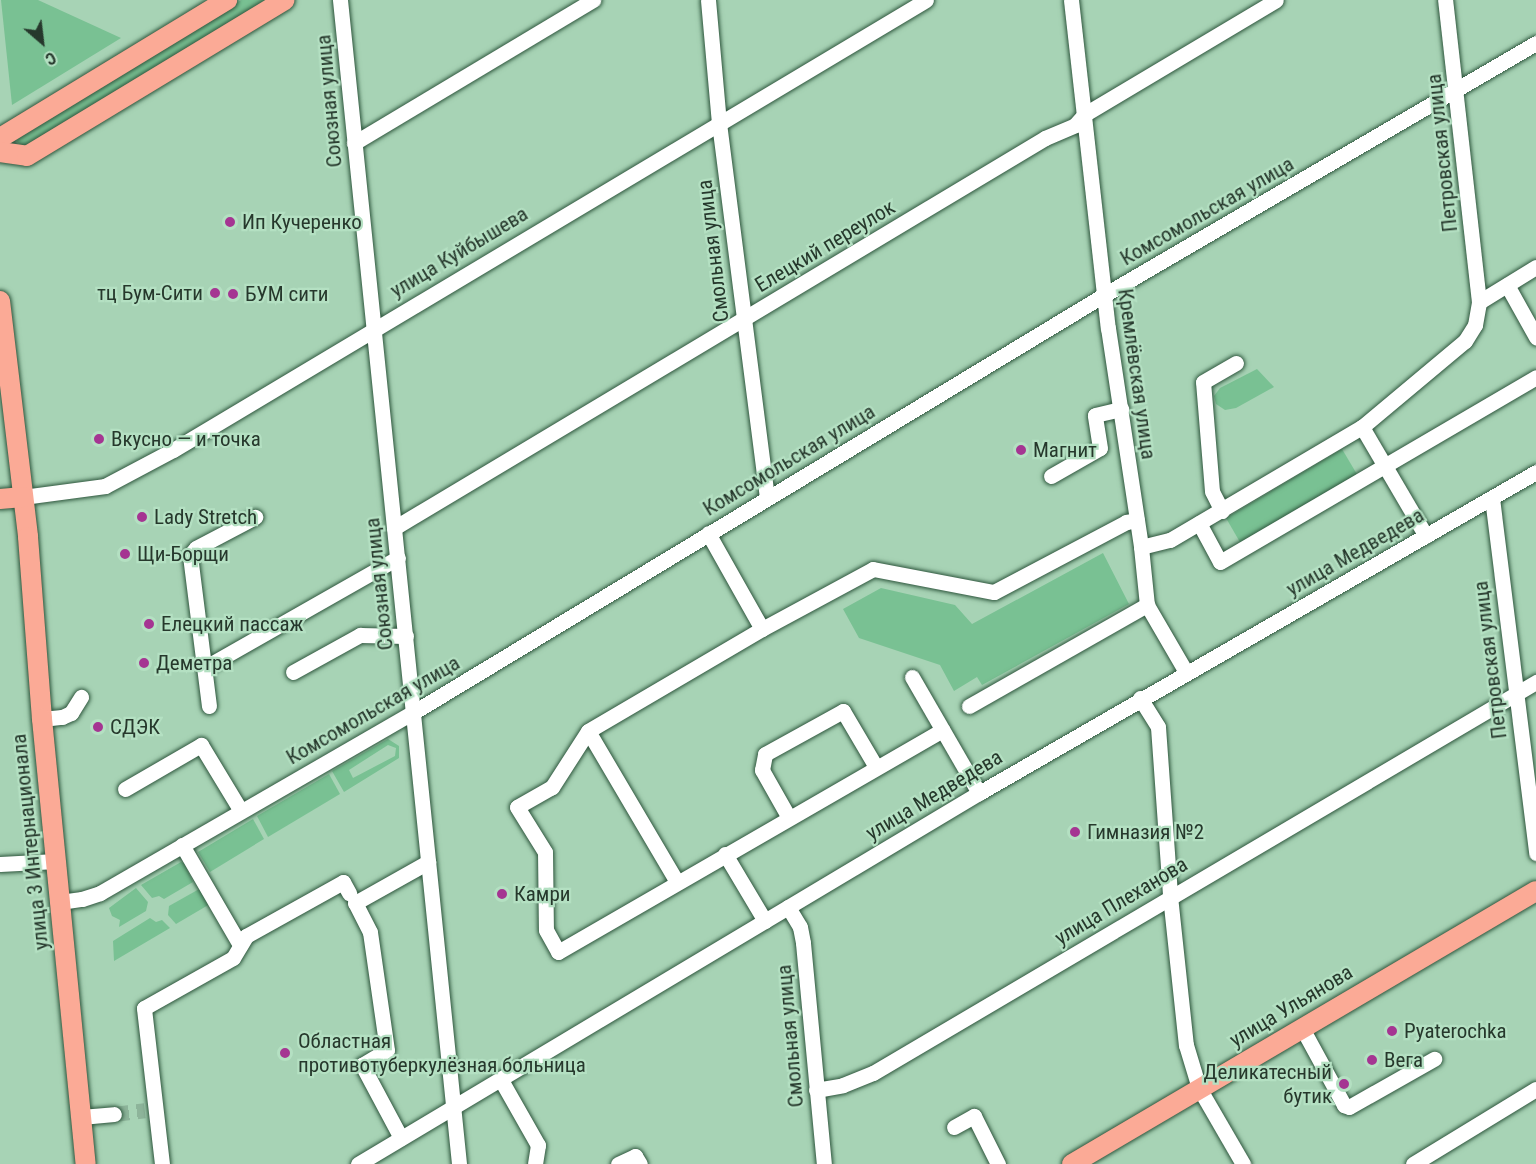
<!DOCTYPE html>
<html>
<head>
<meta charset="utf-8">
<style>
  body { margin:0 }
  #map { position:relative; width:1536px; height:1164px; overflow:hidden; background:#a7d3b5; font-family:"Roboto Condensed",sans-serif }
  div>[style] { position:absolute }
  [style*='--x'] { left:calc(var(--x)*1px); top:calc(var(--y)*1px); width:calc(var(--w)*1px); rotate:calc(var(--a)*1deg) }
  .green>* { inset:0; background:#79c193 }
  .minor-tunnel>* { height:15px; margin-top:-7.5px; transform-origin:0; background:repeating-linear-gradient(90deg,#8db49a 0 15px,transparent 0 23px) }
  .roads { filter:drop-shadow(0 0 2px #2e563d) drop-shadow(0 0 2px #2e563d) }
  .minor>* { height:15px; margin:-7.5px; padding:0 7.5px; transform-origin:7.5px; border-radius:7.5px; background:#fff }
  .major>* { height:20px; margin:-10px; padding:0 10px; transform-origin:10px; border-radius:10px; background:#fbaa96 }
  .dots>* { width:16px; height:16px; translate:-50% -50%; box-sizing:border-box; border:3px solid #b4e0c2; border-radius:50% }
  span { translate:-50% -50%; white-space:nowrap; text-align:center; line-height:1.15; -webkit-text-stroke:4.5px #b4e0c2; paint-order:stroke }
  .street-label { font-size:21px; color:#26382c }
  .poi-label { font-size:21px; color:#26382c }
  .left { translate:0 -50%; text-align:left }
  .right { translate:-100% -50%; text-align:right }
  .north { position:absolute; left:12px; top:12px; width:60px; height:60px; -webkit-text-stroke:4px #b4e0c2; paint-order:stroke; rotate:152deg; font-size:16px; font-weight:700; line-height:24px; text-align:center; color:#26382c }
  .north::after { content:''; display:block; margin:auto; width:21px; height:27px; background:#26382c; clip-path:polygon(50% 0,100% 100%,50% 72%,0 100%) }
</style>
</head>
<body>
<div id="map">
  <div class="green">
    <div style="clip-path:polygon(1px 0,38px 0,121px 38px,12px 105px)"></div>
    <div style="clip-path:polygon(241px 0,271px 0,24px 147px,17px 142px,20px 132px)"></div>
    <div style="clip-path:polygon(1257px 369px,1274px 387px,1236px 408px,1225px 410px,1216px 404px,1214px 396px,1220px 388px)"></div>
    <div style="clip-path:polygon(1342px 449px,1358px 476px,1241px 544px,1226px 518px)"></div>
    <div style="clip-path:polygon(1103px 553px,1129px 604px,982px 685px,977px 677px,954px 691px,940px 665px,859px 638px,843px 609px,881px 588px,955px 605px,972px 624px)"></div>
    <div style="clip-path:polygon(evenodd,388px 739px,399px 746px,399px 758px,344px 792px,332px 771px,388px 739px,388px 745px,396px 748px,395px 756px,353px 778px,349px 770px,388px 745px)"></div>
    <div style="clip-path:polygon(329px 774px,340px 794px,268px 837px,257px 816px)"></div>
    <div style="clip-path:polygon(253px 819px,264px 839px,210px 872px,198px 852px)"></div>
    <div style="clip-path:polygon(181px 862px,184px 863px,193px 882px,164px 899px,159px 896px,152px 898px,141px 885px)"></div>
    <div style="clip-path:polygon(136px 888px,148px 902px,146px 911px,119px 927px,120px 920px,112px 916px,109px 908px)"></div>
    <div style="clip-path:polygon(201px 888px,210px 904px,176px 924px,168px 915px,169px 906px)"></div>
    <div style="clip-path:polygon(150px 918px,156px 922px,162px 920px,170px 928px,114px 961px,113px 941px)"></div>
  </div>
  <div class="minor-tunnel">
    <div style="--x:114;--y:1114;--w:31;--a:-7"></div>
  </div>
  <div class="roads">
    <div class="minor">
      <div style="--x:340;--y:0;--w:1170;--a:84.16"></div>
      <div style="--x:708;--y:0;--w:123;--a:84.9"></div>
      <div style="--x:719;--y:123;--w:377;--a:82.7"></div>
      <div style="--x:1071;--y:0;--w:330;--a:83.6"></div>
      <div style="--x:1108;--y:328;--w:221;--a:81.4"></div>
      <div style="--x:1141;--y:547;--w:58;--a:84.1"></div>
      <div style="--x:1147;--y:605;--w:78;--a:59.8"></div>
      <div style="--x:354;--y:143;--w:279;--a:-30.9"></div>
      <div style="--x:1507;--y:285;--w:60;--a:60.9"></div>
      <div style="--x:1479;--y:302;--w:67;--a:-31.6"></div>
      <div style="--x:1362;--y:427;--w:126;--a:59.6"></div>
      <div style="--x:1051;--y:476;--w:56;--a:-29.7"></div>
      <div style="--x:1100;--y:448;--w:33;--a:-99"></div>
      <div style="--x:1095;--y:415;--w:27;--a:-13"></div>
      <div style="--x:23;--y:497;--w:83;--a:-7.6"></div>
      <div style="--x:105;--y:486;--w:77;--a:-27.9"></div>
      <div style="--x:173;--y:450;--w:877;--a:-30.86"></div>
      <div style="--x:1492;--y:498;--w:358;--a:82.9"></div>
      <div style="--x:1222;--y:511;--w:22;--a:-117"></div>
      <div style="--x:1212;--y:491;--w:109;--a:-94.7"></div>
      <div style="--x:1203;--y:382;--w:38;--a:-30"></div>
      <div style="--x:1199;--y:523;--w:44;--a:61.7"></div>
      <div style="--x:1220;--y:562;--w:366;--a:-30.3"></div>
      <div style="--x:394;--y:528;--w:759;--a:-30.92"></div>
      <div style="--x:1045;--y:138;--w:33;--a:-23"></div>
      <div style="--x:1075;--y:125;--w:15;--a:-48"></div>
      <div style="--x:1085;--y:114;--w:222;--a:-30.8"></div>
      <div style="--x:1141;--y:547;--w:30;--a:-14"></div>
      <div style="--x:1170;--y:540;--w:223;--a:-30.5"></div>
      <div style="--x:1362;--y:427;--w:134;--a:-39.9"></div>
      <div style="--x:1465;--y:341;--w:19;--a:-58"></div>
      <div style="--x:1475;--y:325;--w:23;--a:-80"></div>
      <div style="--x:1479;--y:302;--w:304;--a:-96.4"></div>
      <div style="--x:762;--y:629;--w:126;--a:-28.4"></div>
      <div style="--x:873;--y:569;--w:123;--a:10.8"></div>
      <div style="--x:994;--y:592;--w:149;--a:-27.9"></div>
      <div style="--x:1126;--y:522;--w:11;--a:-10"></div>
      <div style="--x:204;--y:668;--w:223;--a:-29.6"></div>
      <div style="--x:293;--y:672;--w:77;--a:-28.9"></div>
      <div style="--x:360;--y:635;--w:46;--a:1.2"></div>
      <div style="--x:912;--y:677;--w:134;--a:60"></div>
      <div style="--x:1140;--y:698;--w:34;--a:58"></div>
      <div style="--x:1158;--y:727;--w:169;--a:85.9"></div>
      <div style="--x:1170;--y:896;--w:150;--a:83.9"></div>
      <div style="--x:1186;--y:1045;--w:45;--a:73.2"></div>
      <div style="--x:1199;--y:1088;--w:88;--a:59.9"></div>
      <div style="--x:209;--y:706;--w:152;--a:-97.2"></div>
      <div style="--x:190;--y:555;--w:9;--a:-49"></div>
      <div style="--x:196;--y:548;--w:67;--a:-27.7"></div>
      <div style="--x:969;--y:706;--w:205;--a:-29.6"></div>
      <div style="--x:42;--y:719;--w:20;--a:-6"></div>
      <div style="--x:62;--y:717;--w:10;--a:-24"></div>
      <div style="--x:71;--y:713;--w:19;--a:-58"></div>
      <div style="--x:588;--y:731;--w:67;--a:122.7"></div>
      <div style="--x:552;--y:787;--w:40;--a:150.3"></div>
      <div style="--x:517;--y:807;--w:53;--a:58.1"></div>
      <div style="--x:545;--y:852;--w:78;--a:89.3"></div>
      <div style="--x:546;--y:930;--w:25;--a:61"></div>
      <div style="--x:558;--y:952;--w:444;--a:-30"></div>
      <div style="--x:125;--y:789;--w:88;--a:-30.1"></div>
      <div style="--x:201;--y:745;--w:77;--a:58.8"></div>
      <div style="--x:788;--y:816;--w:53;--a:-119.5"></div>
      <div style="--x:762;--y:770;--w:16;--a:-79"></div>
      <div style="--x:765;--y:754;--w:89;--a:-28.9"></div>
      <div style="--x:843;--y:711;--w:65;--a:59.5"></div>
      <div style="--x:182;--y:845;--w:116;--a:59.9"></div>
      <div style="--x:725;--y:854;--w:78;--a:59.2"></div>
      <div style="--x:0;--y:864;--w:56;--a:-3.1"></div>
      <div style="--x:677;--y:882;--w:175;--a:-120.5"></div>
      <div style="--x:588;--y:731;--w:202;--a:-30.4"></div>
      <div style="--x:762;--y:629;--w:110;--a:-119.4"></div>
      <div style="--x:60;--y:902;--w:22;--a:-8"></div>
      <div style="--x:82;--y:899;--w:19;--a:-18"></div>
      <div style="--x:100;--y:893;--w:362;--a:-30"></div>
      <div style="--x:414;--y:712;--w:806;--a:-31.15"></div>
      <div style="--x:1104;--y:295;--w:500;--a:-30.26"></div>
      <div style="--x:788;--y:907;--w:23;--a:59"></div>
      <div style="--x:800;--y:927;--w:16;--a:79"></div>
      <div style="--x:803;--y:943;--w:222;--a:84.6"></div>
      <div style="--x:1302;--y:1028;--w:88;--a:61.4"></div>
      <div style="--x:1344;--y:1105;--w:5;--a:22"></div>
      <div style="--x:1349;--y:1107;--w:98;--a:-29.5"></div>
      <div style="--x:501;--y:1080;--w:75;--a:60.4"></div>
      <div style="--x:538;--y:1145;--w:19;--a:99"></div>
      <div style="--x:816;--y:1090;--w:27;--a:-10"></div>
      <div style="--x:843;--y:1085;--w:32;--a:-22"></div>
      <div style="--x:873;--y:1073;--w:770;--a:-30.53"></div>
      <div style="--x:81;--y:1117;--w:33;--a:-5"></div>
      <div style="--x:954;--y:1127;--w:23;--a:-29"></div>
      <div style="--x:974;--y:1116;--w:54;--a:63.4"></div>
      <div style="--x:401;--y:1138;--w:83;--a:-118.1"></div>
      <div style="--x:362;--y:1065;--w:29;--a:-31"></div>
      <div style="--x:387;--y:1050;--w:119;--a:-98.2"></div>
      <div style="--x:370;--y:932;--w:33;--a:-117"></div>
      <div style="--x:355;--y:903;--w:84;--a:-29.3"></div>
      <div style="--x:162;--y:1164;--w:157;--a:-96.6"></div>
      <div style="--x:144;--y:1008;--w:102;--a:-29.3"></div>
      <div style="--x:233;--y:958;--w:26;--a:-59"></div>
      <div style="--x:246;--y:936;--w:111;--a:-29.1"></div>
      <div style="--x:343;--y:882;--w:13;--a:61"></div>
      <div style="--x:358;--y:1164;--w:723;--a:-30.86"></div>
      <div style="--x:979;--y:793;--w:643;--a:-29.95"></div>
      <div style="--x:618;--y:1164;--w:19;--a:-25"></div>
      <div style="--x:635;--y:1156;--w:9;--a:58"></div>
      <div style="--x:1413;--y:1164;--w:144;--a:-31.4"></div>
    </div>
    <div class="major">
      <div style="--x:0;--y:138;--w:266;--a:-31.3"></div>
      <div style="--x:0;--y:152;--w:27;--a:8"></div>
      <div style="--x:27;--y:156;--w:301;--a:-31.2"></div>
      <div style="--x:0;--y:301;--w:238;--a:83.2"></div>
      <div style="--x:28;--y:537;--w:183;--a:85.6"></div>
      <div style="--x:42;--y:719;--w:447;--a:84.4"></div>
      <div style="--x:0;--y:499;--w:23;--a:-5"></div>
      <div style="--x:1072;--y:1164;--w:538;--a:-30.47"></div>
    </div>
  </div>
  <div class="dots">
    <div style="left:230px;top:222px;background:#a53592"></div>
    <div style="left:215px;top:293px;background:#a53592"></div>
    <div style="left:233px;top:294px;background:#a53592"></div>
    <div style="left:99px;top:439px;background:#a53592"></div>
    <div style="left:1021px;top:450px;background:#a53592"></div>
    <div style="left:142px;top:517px;background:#a53592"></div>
    <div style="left:125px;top:554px;background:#a53592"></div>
    <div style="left:149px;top:624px;background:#a53592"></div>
    <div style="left:144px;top:663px;background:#a53592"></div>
    <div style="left:98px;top:727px;background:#a53592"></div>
    <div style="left:1075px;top:832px;background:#a53592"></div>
    <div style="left:502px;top:894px;background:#a53592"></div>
    <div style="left:1392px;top:1031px;background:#a53592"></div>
    <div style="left:285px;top:1053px;background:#a53592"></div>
    <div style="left:1372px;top:1060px;background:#a53592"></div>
    <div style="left:1344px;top:1084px;background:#a53592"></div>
  </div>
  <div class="street-label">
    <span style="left:329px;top:101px;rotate:-95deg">Союзная улица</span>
    <span style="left:1442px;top:153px;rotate:-96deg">Петровская улица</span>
    <span style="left:1207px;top:211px;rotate:-30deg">Комсомольская улица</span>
    <span style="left:825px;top:246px;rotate:-31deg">Елецкий переулок</span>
    <span style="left:713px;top:251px;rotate:-97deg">Смольная улица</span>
    <span style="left:459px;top:252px;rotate:-31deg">улица Куйбышева</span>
    <span style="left:1137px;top:374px;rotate:82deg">Кремлёвская улица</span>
    <span style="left:789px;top:460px;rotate:-31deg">Комсомольская улица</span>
    <span style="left:1355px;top:552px;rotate:-30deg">улица Медведева</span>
    <span style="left:379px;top:584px;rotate:-96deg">Союзная улица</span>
    <span style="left:1490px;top:660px;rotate:-97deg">Петровская улица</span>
    <span style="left:373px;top:710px;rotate:-30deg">Комсомольская улица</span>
    <span style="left:934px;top:795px;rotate:-31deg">улица Медведева</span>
    <span style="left:30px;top:842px;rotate:-96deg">улица 3 Интернационала</span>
    <span style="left:1121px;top:901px;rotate:-31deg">улица Плеханова</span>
    <span style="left:1291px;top:1006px;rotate:-31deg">улица Ульянова</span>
    <span style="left:790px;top:1036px;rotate:-95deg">Смольная улица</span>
  </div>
  <div class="poi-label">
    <span class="left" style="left:242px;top:222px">Ип Кучеренко</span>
    <span class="right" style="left:203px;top:293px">тц Бум-Сити</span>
    <span class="left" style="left:245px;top:294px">БУМ сити</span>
    <span class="left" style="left:111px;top:439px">Вкусно — и точка</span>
    <span class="left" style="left:1033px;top:450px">Магнит</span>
    <span class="left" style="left:154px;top:517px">Lady Stretch</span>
    <span class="left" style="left:137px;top:554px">Щи-Борщи</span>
    <span class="left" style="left:161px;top:624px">Елецкий пассаж</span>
    <span class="left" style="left:156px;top:663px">Деметра</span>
    <span class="left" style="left:110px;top:727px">СДЭК</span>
    <span class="left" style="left:1087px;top:832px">Гимназия №2</span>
    <span class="left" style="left:514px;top:894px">Камри</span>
    <span class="left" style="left:1404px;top:1031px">Pyaterochka</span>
    <span class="left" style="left:298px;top:1053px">Областная<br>противотуберкулёзная больница</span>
    <span class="left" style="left:1384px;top:1060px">Вега</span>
    <span class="right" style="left:1332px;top:1084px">Деликатесный<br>бутик</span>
  </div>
  <div class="north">С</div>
</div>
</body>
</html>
